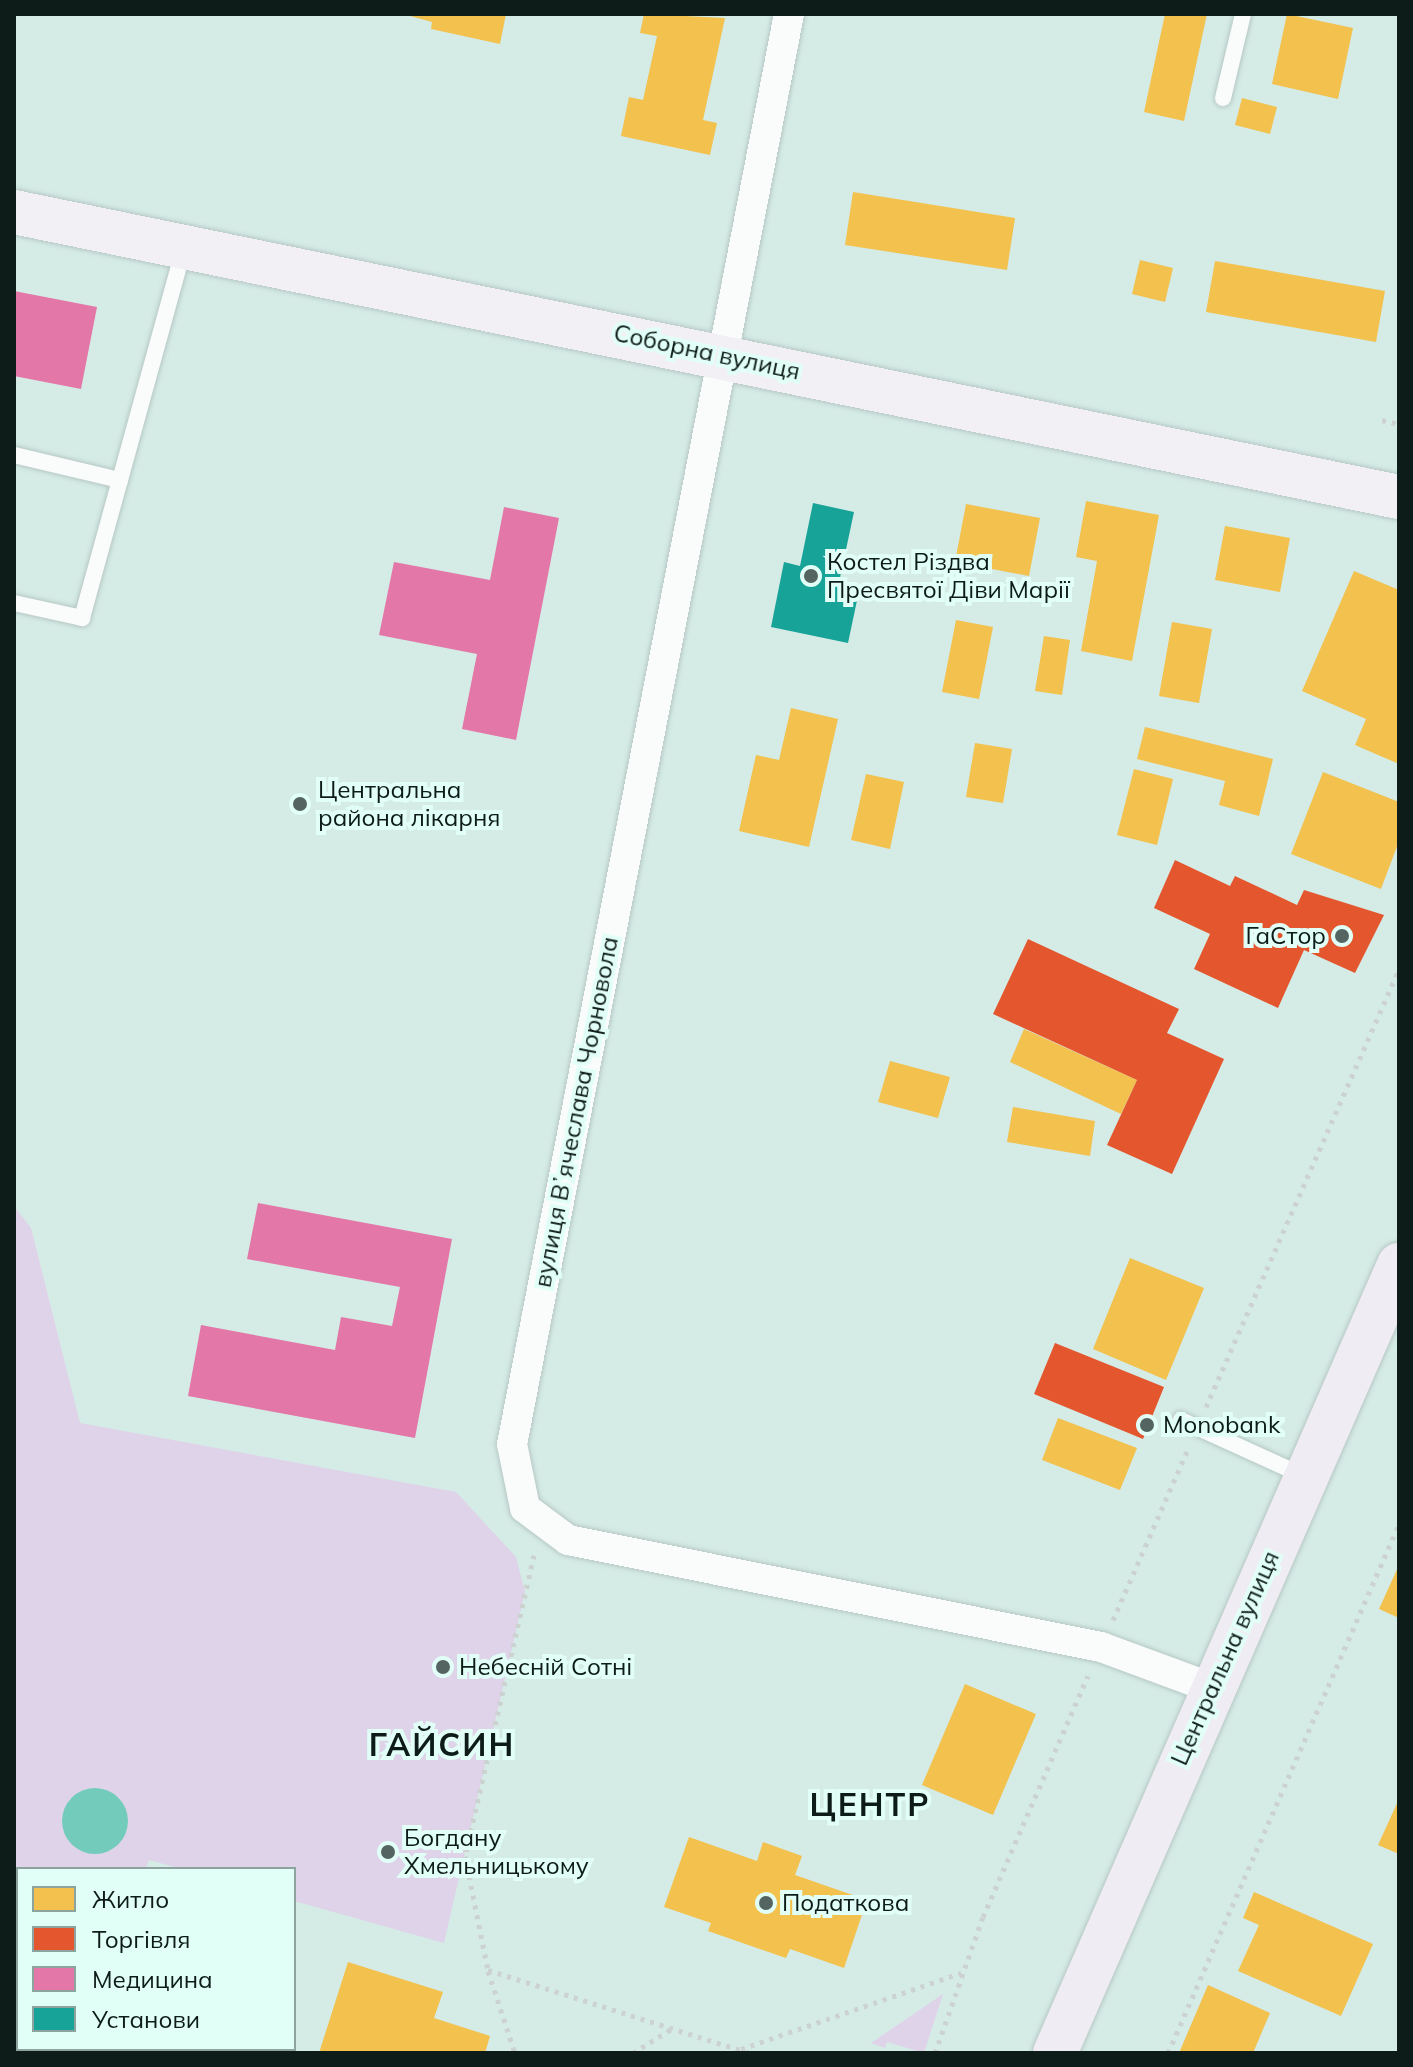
<!DOCTYPE html>
<html>
<head>
<meta charset="utf-8">
<style>
  body { margin:0 }
  #map { position:relative; width:1413px; height:2067px; overflow:hidden; background:#d5ebe6; font-family:Mulish,sans-serif }
  div>[style] { position:absolute }
  [style*='--x'] { left:calc(var(--x)*1px); top:calc(var(--y)*1px); width:calc(var(--w)*1px); rotate:calc(var(--a)*1deg) }
  .green>* { inset:0; background:#dfd3e9 }
  .water>* { inset:0; background:#73ccbb }
  .round { border-radius:50% }
  .homes>* { inset:0; background:#f2c14e }
  .shops>* { inset:0; background:#e4572e }
  .health>* { inset:0; background:#e377a8 }
  .public>* { inset:0; background:#17a398 }
  .path>* { height:5px; margin-top:-2.5px; transform-origin:0; background:repeating-linear-gradient(90deg,#ccd2d0 0 4px,transparent 0 10px) }
  .roads { filter:drop-shadow(0 0 2px #b7c8c4) drop-shadow(0 0 2px #b7c8c4) }
  .service>* { height:16px; margin:-8px; padding:0 8px; transform-origin:8px; border-radius:8px; background:#f9fcfb }
  .minor>* { height:30px; margin:-15px; padding:0 15px; transform-origin:15px; border-radius:15px; background:#f9fcfb }
  .tertiary>* { height:38px; margin:-19px; padding:0 19px; transform-origin:19px; border-radius:19px; background:#f9fcfb }
  .primary>* { height:44px; margin:-22px; padding:0 22px; transform-origin:22px; border-radius:22px; background:#f2f0f5 }
  .trunk>* { height:44px; margin:-22px; padding:0 22px; transform-origin:22px; border-radius:22px; background:#f0ecf3 }
  .dots>* { width:22px; height:22px; translate:-50% -50%; box-sizing:border-box; border:4px solid #e1fff7; border-radius:50% }
  span { translate:-50% -50%; white-space:nowrap; text-align:center; line-height:1.15; -webkit-text-stroke:8px #e1fff7; paint-order:stroke }
  .street-label { font-size:24px; color:#0e1c19 }
  .poi-label { font-size:24px; color:#0e1c19 }
  .left { translate:0 -50%; text-align:left }
  .right { translate:-100% -50%; text-align:right }
  .district-label { font-size:32px; color:#0e1c19; font-weight:700; letter-spacing:2px }
  .frame { position:absolute; inset:0; border:16px solid #0e1c19; pointer-events:none }
  .legend { position:absolute; left:16px; top:1867px; width:280px; height:184px; box-sizing:border-box; background:#e1fff7; border:2px solid #8da49e; margin:0; padding:10px 14px; list-style:none; font-size:24px; color:#0e1c19 }
  .legend li { display:flex; align-items:center; gap:16px; height:40px }
  .legend b { width:40px; border:2px solid #8da49e }
</style>
</head>
<body>
<div id="map">
  <div class="green">
    <div style="clip-path:polygon(14px 1206px,31px 1228px,80px 1423px,456px 1492px,516px 1557px,525px 1592px,444px 1943px,294px 1901px,294px 1869px,182px 1869px,149px 1860px,146px 1869px,18px 1869px,18px 1900px,14px 1898px)"></div>
    <div style="clip-path:polygon(943px 1994px,924px 2053px,887px 2042px,885px 2048px,871px 2043px)"></div>
  </div>
  <div class="water">
    <div class="round" style="left:62px;top:1788px;width:66px;height:66px"></div>
  </div>
  <div class="homes">
    <div style="clip-path:polygon(403px 14px,506px 14px,500px 44px,431px 29px,432px 22px)"></div>
    <div style="clip-path:polygon(644px 14px,725px 18px,703px 120px,717px 123px,710px 155px,621px 136px,629px 97px,643px 100px,657px 36px,640px 33px)"></div>
    <div style="clip-path:polygon(1165px 14px,1207px 14px,1184px 121px,1144px 112px)"></div>
    <div style="clip-path:polygon(1287px 14px,1353px 28px,1338px 99px,1272px 84px)"></div>
    <div style="clip-path:polygon(1242px 98px,1277px 107px,1270px 134px,1235px 125px)"></div>
    <div style="clip-path:polygon(853px 192px,1015px 218px,1007px 270px,845px 245px)"></div>
    <div style="clip-path:polygon(1140px 260px,1173px 268px,1165px 302px,1132px 294px)"></div>
    <div style="clip-path:polygon(1215px 261px,1385px 291px,1376px 342px,1206px 312px)"></div>
    <div style="clip-path:polygon(1086px 501px,1159px 515px,1132px 661px,1081px 651px,1097px 561px,1076px 557px)"></div>
    <div style="clip-path:polygon(966px 504px,1040px 518px,1029px 576px,955px 562px)"></div>
    <div style="clip-path:polygon(1225px 526px,1290px 538px,1280px 592px,1215px 580px)"></div>
    <div style="clip-path:polygon(1354px 571px,1399px 590px,1399px 764px,1355px 745px,1366px 719px,1302px 691px)"></div>
    <div style="clip-path:polygon(956px 620px,993px 627px,979px 699px,942px 692px)"></div>
    <div style="clip-path:polygon(1172px 622px,1212px 629px,1199px 703px,1159px 696px)"></div>
    <div style="clip-path:polygon(1044px 636px,1070px 640px,1062px 695px,1035px 691px)"></div>
    <div style="clip-path:polygon(791px 708px,838px 719px,809px 847px,739px 831px,756px 755px,779px 760px)"></div>
    <div style="clip-path:polygon(1145px 727px,1273px 759px,1259px 816px,1219px 805px,1225px 781px,1137px 759px)"></div>
    <div style="clip-path:polygon(975px 743px,1012px 749px,1003px 803px,966px 797px)"></div>
    <div style="clip-path:polygon(1134px 769px,1173px 779px,1157px 845px,1117px 835px)"></div>
    <div style="clip-path:polygon(1323px 772px,1399px 802px,1399px 841px,1381px 889px,1291px 854px)"></div>
    <div style="clip-path:polygon(866px 774px,904px 782px,890px 849px,851px 840px)"></div>
    <div style="clip-path:polygon(1024px 1029px,1137px 1080px,1121px 1114px,1010px 1062px)"></div>
    <div style="clip-path:polygon(890px 1061px,950px 1077px,938px 1118px,878px 1102px)"></div>
    <div style="clip-path:polygon(1013px 1107px,1095px 1121px,1090px 1156px,1007px 1142px)"></div>
    <div style="clip-path:polygon(1130px 1258px,1204px 1288px,1166px 1380px,1093px 1349px)"></div>
    <div style="clip-path:polygon(1058px 1418px,1137px 1448px,1120px 1490px,1042px 1460px)"></div>
    <div style="clip-path:polygon(1399px 1565px,1399px 1618px,1379px 1609px)"></div>
    <div style="clip-path:polygon(965px 1684px,1036px 1714px,993px 1815px,922px 1785px)"></div>
    <div style="clip-path:polygon(1399px 1799px,1399px 1854px,1378px 1845px)"></div>
    <div style="clip-path:polygon(689px 1837px,757px 1861px,763px 1842px,802px 1856px,795px 1875px,867px 1900px,844px 1968px,790px 1949px,786px 1958px,708px 1931px,711px 1923px,664px 1907px)"></div>
    <div style="clip-path:polygon(1254px 1892px,1373px 1944px,1341px 2016px,1238px 1971px,1259px 1925px,1243px 1918px)"></div>
    <div style="clip-path:polygon(348px 1962px,443px 1992px,434px 2018px,490px 2036px,485px 2053px,319px 2053px)"></div>
    <div style="clip-path:polygon(1208px 1985px,1270px 2013px,1253px 2053px,1179px 2053px)"></div>
  </div>
  <div class="shops">
    <div style="clip-path:polygon(1175px 860px,1230px 886px,1235px 876px,1297px 905px,1304px 890px,1384px 915px,1355px 973px,1304px 950px,1278px 1008px,1194px 969px,1210px 934px,1154px 908px)"></div>
    <div style="clip-path:polygon(1028px 939px,1179px 1009px,1167px 1033px,1224px 1059px,1172px 1174px,1107px 1145px,1137px 1080px,993px 1014px)"></div>
    <div style="clip-path:polygon(1055px 1343px,1164px 1387px,1143px 1439px,1034px 1394px)"></div>
  </div>
  <div class="health">
    <div style="clip-path:polygon(14px 291px,97px 307px,81px 389px,14px 376px)"></div>
    <div style="clip-path:polygon(504px 507px,559px 518px,516px 740px,462px 729px,477px 654px,379px 635px,394px 562px,490px 580px)"></div>
    <div style="clip-path:polygon(258px 1203px,452px 1239px,415px 1438px,188px 1396px,201px 1325px,335px 1350px,341px 1317px,392px 1326px,400px 1287px,247px 1259px)"></div>
  </div>
  <div class="public">
    <div style="clip-path:polygon(813px 503px,854px 512px,838px 587px,859px 591px,848px 643px,771px 627px,784px 562px,800px 566px)"></div>
  </div>
  <div class="path">
    <div style="--x:1382;--y:420;--w:17;--a:13"></div>
    <div style="--x:1206;--y:1407;--w:478;--a:-66.2"></div>
    <div style="--x:534;--y:1555;--w:309;--a:102.9"></div>
    <div style="--x:465;--y:1856;--w:116;--a:78.6"></div>
    <div style="--x:488;--y:1970;--w:274;--a:17.6"></div>
    <div style="--x:1113;--y:1620;--w:187;--a:-66.3"></div>
    <div style="--x:488;--y:1971;--w:86;--a:71.8"></div>
    <div style="--x:741;--y:2049;--w:233;--a:-19.1"></div>
    <div style="--x:633;--y:2053;--w:47;--a:-32"></div>
    <div style="--x:935;--y:2053;--w:144;--a:-70.6"></div>
    <div style="--x:983;--y:1917;--w:263;--a:-66.5"></div>
    <div style="--x:1168;--y:2053;--w:577;--a:-66.41"></div>
  </div>
  <div class="roads">
    <div class="service">
      <div style="--x:1223;--y:98;--w:86;--a:-76.6"></div>
      <div style="--x:14;--y:455;--w:109;--a:13.3"></div>
      <div style="--x:14;--y:603;--w:70;--a:12.4"></div>
      <div style="--x:82;--y:618;--w:384;--a:-74.6"></div>
      <div style="--x:1181;--y:1420;--w:135;--a:24.5"></div>
    </div>
    <div class="minor">
      <div style="--x:789;--y:14;--w:1457;--a:100.96"></div>
      <div style="--x:512;--y:1444;--w:65;--a:78.5"></div>
      <div style="--x:525;--y:1508;--w:54;--a:36.7"></div>
      <div style="--x:568;--y:1540;--w:544;--a:11.35"></div>
      <div style="--x:1101;--y:1647;--w:118;--a:20.3"></div>
    </div>
    <div class="tertiary">
      <div style="--x:14;--y:1994;--w:4;--a:27"></div>
      <div style="--x:67;--y:2049;--w:4;--a:63"></div>
    </div>
    <div class="primary">
      <div style="--x:14;--y:212;--w:1414;--a:11.63"></div>
    </div>
    <div class="trunk">
      <div style="--x:1055;--y:2053;--w:860;--a:-66.42"></div>
    </div>
  </div>
  <div class="dots">
    <div style="left:811px;top:576px;background:#546461"></div>
    <div style="left:300px;top:804px;background:#546461"></div>
    <div style="left:1342px;top:936px;background:#546461"></div>
    <div style="left:1147px;top:1425px;background:#546461"></div>
    <div style="left:443px;top:1667px;background:#546461"></div>
    <div style="left:388px;top:1852px;background:#546461"></div>
    <div style="left:766px;top:1903px;background:#546461"></div>
  </div>
  <div class="street-label">
    <span style="left:707px;top:352px;rotate:12deg">Соборна вулиця</span>
    <span style="left:576px;top:1112px;rotate:-79deg">вулиця Вʼячеслава Чорновола</span>
    <span style="left:1225px;top:1658px;rotate:-66deg">Центральна вулиця</span>
  </div>
  <div class="poi-label">
    <span class="left" style="left:827px;top:576px">Костел Різдва<br>Пресвятої Діви Марії</span>
    <span class="left" style="left:318px;top:804px">Центральна<br>района лікарня</span>
    <span class="right" style="left:1326px;top:936px">ГаСтор</span>
    <span class="left" style="left:1163px;top:1425px">Monobank</span>
    <span class="left" style="left:459px;top:1667px">Небесній Сотні</span>
    <span class="left" style="left:404px;top:1852px">Богдану<br>Хмельницькому</span>
    <span class="left" style="left:782px;top:1903px">Податкова</span>
  </div>
  <div class="district-label">
    <span style="left:442px;top:1744px">ГАЙСИН</span>
    <span style="left:870px;top:1804px">ЦЕНТР</span>
  </div>
  <div class="frame"></div>
  <ul class="legend">
  <li><b style="height:22px;background:#f2c14e"></b>Житло</li>
  <li><b style="height:22px;background:#e4572e"></b>Торгівля</li>
  <li><b style="height:22px;background:#e377a8"></b>Медицина</li>
  <li><b style="height:22px;background:#17a398"></b>Установи</li>
  </ul>
</div>
</body>
</html>
